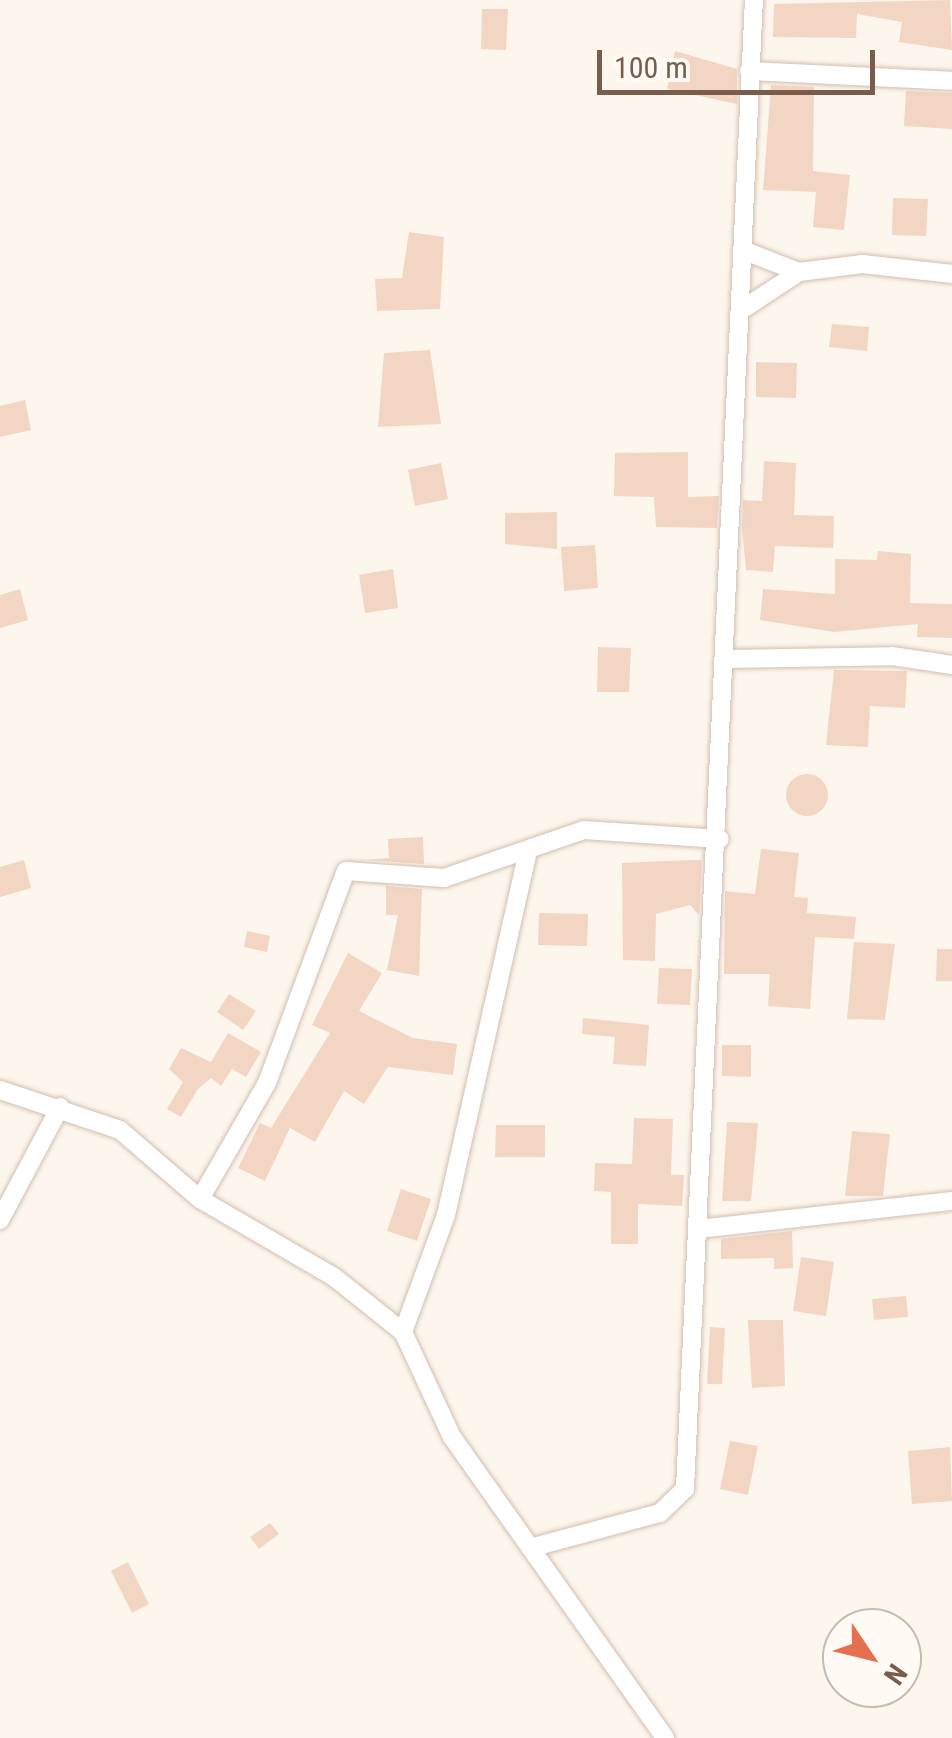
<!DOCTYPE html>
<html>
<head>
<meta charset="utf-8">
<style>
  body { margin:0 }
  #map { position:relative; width:952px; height:1738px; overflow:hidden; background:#fdf6ec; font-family:"Roboto Condensed",sans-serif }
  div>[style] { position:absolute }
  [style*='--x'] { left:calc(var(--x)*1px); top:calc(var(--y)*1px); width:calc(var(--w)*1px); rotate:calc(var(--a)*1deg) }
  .building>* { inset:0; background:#f3d5c3 }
  .round { border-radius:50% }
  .roads { filter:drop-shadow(0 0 2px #d1beb0) drop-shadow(0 0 2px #d1beb0) }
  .minor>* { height:18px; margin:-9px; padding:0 9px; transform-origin:9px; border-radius:9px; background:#fff }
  span { translate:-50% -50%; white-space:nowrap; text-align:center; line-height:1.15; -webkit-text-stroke:10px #fffaf3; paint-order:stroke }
  .north { position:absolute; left:822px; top:1608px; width:100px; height:100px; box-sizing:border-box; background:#fffaf3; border:2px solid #cabbb1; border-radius:50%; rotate:125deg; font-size:28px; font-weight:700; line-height:40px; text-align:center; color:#7a5c4d }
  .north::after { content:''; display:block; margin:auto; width:35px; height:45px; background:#e76f51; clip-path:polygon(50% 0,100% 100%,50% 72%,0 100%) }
  .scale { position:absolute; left:597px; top:50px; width:278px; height:45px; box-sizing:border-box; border:5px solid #7a5c4d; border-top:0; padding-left:12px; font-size:30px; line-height:35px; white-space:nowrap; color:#7a5c4d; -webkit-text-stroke:8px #fffaf3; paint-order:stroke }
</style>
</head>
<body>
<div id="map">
  <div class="building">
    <div style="clip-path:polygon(950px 0,952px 50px,899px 42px,902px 22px,857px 14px,856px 38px,773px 37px,774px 4px)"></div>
    <div style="clip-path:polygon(482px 9px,508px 9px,506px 50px,481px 49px)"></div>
    <div style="clip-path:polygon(675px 51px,737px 69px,737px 104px,667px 89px)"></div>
    <div style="clip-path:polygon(771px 85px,814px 87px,813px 171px,850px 175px,844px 230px,813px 227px,816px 192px,763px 190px)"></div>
    <div style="clip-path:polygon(906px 91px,952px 93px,952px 129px,904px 126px)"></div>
    <div style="clip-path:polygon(893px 198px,928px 199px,926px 236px,892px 235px)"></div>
    <div style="clip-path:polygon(409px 232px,444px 237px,440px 309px,377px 311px,375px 279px,402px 278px)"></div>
    <div style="clip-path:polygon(832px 324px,869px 327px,867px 351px,829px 347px)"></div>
    <div style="clip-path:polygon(430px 350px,441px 424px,378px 427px,384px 353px)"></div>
    <div style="clip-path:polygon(756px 362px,797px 363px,796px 398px,756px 397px)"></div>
    <div style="clip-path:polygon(25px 400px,31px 430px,0 437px,0 406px)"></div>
    <div style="clip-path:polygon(688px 452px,688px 497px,719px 496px,717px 528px,656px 527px,654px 497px,614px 496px,615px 453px)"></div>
    <div style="clip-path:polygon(764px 461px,796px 463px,794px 515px,834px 516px,833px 548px,775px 546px,773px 572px,746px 570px,742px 528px,743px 500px,762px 501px)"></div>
    <div style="clip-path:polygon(441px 463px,448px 499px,415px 506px,408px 470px)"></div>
    <div style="clip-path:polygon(557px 512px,557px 549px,505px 544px,505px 513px)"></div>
    <div style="clip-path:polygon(595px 545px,598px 588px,564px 591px,561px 547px)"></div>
    <div style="clip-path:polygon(878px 551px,911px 554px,910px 603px,952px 604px,952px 638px,917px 637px,918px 624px,834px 632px,760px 620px,763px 589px,835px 594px,835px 559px,877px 560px)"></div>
    <div style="clip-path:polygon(393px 569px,398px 608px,365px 613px,359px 575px)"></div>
    <div style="clip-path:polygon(20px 589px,28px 620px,0 628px,0 595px)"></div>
    <div style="clip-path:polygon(598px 647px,631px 648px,629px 692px,597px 692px)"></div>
    <div style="clip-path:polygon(834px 670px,907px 671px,905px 708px,870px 706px,868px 747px,826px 745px)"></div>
    <div class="round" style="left:786px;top:774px;width:42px;height:42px"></div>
    <div style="clip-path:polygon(423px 837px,424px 864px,366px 860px,389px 858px,388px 839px)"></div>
    <div style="clip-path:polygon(761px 849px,799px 853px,794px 897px,808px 898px,807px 913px,856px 917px,854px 939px,815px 937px,810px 1009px,768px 1006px,770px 974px,724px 974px,725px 891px,755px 894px)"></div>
    <div style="clip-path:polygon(24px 860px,31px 888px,0 897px,0 867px)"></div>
    <div style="clip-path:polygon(691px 860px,702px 860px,699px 915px,690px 905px,656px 914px,655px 961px,623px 960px,622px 863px)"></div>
    <div style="clip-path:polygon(386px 886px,422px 889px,419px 976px,387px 970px,398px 915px,386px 915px)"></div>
    <div style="clip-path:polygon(539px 913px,588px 914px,587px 946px,538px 945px)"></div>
    <div style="clip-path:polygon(247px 931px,270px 936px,267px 952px,244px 947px)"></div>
    <div style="clip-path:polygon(854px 942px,895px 944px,885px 1020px,847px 1019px)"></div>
    <div style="clip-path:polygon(937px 949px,952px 949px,952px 981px,936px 981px)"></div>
    <div style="clip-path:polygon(348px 953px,382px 973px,359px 1011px,413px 1038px,457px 1044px,453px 1075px,388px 1067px,364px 1104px,344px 1091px,315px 1142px,290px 1128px,265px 1181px,238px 1168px,260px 1123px,271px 1128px,330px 1033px,312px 1025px)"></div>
    <div style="clip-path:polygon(659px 968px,692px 969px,690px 1005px,657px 1004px)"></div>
    <div style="clip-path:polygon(229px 994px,256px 1011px,243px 1030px,217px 1012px)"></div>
    <div style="clip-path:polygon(583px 1018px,649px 1025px,646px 1066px,613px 1064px,615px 1037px,582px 1034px)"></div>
    <div style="clip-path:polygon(228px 1033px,261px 1052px,246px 1077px,232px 1069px,221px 1086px,211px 1078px,198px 1089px,181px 1117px,167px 1109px,183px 1082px,169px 1069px,181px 1048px,211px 1062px)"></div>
    <div style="clip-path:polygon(722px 1045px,751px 1045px,751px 1077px,722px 1076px)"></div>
    <div style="clip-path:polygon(634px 1118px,673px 1119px,671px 1175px,684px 1175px,682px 1206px,638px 1204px,638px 1244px,611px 1244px,611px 1192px,594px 1191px,595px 1163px,632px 1164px)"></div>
    <div style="clip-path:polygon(727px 1122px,758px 1123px,751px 1201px,722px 1201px)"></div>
    <div style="clip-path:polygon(496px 1125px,545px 1125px,545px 1157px,495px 1157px)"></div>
    <div style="clip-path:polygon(852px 1131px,890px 1134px,883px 1196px,845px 1196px)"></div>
    <div style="clip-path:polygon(401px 1189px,431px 1199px,417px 1241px,387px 1231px)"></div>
    <div style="clip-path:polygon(792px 1231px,793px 1268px,774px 1269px,774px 1258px,721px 1259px,721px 1239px)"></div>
    <div style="clip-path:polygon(801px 1257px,834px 1262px,826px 1316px,793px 1311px)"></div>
    <div style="clip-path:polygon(906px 1296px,908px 1317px,874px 1320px,872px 1299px)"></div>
    <div style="clip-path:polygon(748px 1320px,783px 1320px,785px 1386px,752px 1388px)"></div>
    <div style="clip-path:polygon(710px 1327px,725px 1328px,722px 1384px,707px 1384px)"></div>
    <div style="clip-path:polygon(730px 1441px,758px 1446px,748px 1495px,720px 1489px)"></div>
    <div style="clip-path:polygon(950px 1447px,952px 1501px,912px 1504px,908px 1451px)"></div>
    <div style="clip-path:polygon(270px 1523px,279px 1534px,259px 1549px,250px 1537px)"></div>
    <div style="clip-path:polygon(128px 1562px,149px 1604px,132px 1613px,111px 1571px)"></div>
  </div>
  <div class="roads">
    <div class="minor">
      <div style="--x:749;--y:71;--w:203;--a:2.8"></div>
      <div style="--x:745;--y:251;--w:58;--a:21.3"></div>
      <div style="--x:746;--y:307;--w:64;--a:-33.4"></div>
      <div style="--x:799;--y:272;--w:64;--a:-7.2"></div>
      <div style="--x:862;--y:264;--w:91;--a:6.3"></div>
      <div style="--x:728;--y:659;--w:164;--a:-1"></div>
      <div style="--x:892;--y:656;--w:61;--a:8.5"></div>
      <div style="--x:0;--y:1090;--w:126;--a:18.4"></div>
      <div style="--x:120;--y:1130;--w:106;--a:40.8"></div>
      <div style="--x:200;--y:1199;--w:155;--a:30.2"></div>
      <div style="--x:334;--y:1277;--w:88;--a:38.6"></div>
      <div style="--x:403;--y:1332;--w:116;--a:65"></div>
      <div style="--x:452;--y:1437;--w:369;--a:54.7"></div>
      <div style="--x:200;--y:1199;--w:134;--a:-60"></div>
      <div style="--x:267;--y:1083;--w:226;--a:-69.6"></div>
      <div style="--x:346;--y:871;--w:98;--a:4.1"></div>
      <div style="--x:444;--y:878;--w:148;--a:-18.9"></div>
      <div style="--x:584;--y:830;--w:136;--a:3.8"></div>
      <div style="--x:0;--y:1220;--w:128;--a:-62"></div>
      <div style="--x:698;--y:1229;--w:256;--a:-6.3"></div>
      <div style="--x:403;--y:1332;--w:125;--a:-69.8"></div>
      <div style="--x:446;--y:1215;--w:372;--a:-77.3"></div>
      <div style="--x:530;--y:1548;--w:135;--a:-15.1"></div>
      <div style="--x:660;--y:1513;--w:35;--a:-44"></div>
      <div style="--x:685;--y:1489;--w:1491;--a:-87.35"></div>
    </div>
  </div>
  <div class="north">N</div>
  <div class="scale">100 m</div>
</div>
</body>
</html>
